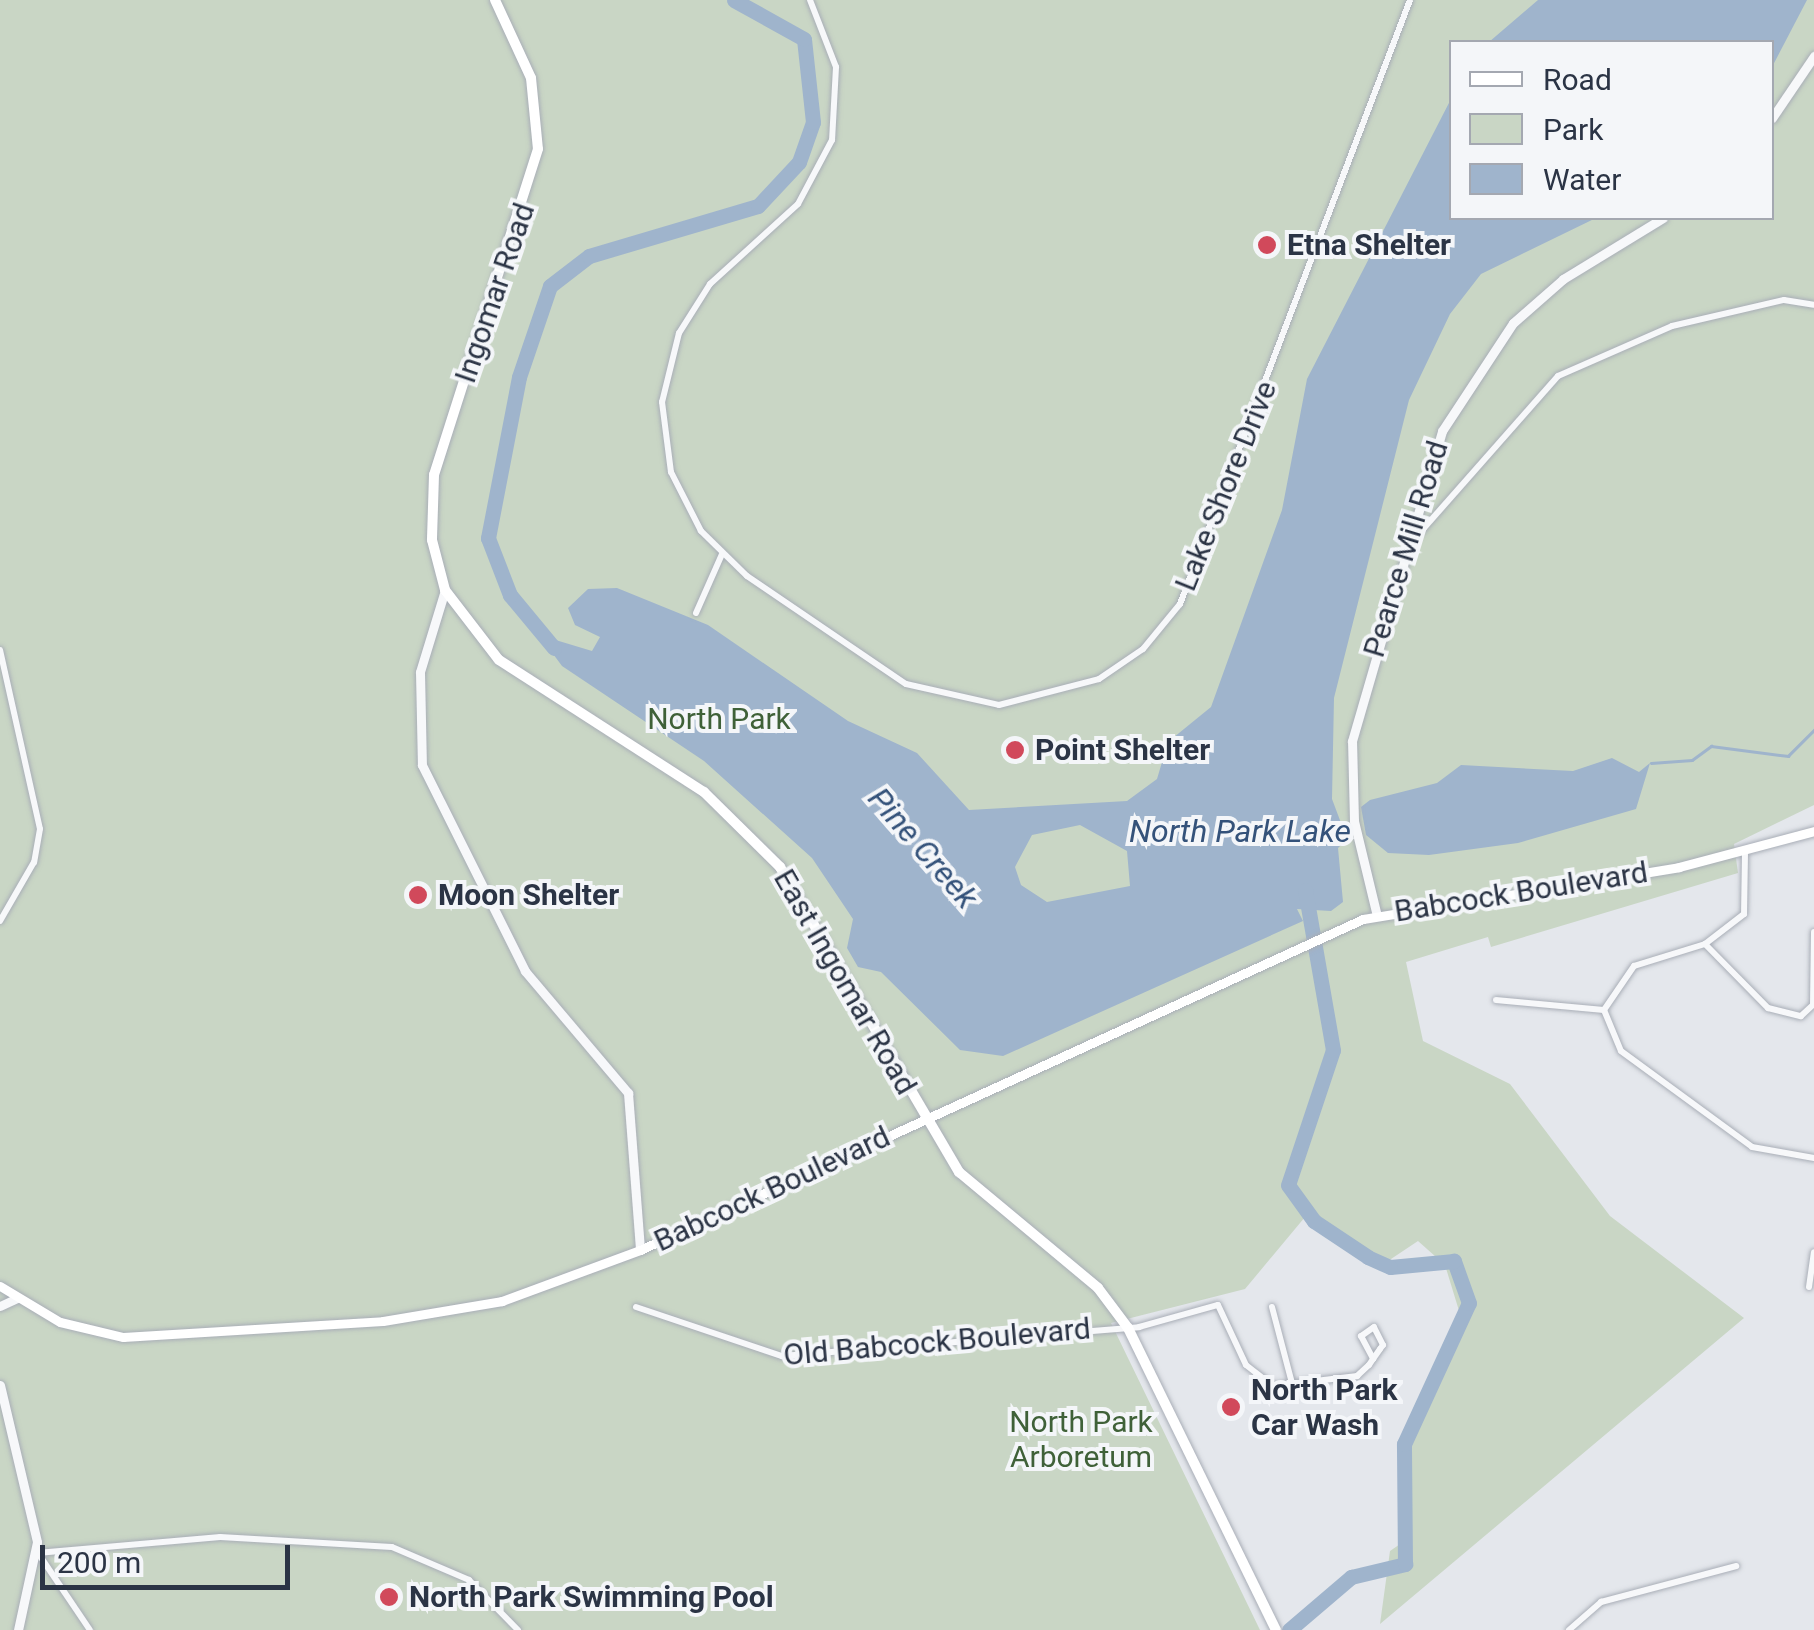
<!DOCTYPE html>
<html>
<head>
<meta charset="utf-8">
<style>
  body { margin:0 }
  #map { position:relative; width:1814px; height:1630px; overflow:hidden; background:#e4e7ec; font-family:Roboto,sans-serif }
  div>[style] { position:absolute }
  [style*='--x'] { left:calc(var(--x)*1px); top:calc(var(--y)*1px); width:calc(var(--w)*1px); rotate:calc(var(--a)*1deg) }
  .green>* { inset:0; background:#c9d6c5 }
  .water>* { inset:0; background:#9fb4cc }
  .stream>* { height:2.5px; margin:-1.25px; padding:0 1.25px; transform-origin:1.25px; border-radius:1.25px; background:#9fb4cc }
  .river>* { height:15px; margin:-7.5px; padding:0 7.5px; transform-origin:7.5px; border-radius:7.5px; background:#9fb4cc }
  .roads { filter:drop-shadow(0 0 2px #a9aeb7) drop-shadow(0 0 2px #a9aeb7) }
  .minor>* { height:6px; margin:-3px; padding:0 3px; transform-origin:3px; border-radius:3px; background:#f7f8fa }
  .tertiary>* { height:9px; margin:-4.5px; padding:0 4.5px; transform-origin:4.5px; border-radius:4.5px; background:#f7f8fa }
  .secondary>* { height:9px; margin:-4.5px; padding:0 4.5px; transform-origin:4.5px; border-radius:4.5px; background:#fff }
  .primary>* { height:10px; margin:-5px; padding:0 5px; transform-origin:5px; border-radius:5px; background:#fff }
  .dots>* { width:28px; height:28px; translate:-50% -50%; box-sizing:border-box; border:5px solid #f4f6f9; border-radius:50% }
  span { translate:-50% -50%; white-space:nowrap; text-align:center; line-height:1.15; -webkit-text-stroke:8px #f4f6f9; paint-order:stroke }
  .poi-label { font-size:30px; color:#2b3445; font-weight:700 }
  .left { translate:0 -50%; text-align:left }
  .street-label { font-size:30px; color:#2b3445 }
  .park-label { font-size:30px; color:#3f6138 }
  .water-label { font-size:32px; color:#34527a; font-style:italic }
  .legend { position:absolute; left:1449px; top:40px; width:325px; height:180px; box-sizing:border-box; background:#f4f6f9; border:2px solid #a4a8b1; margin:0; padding:12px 18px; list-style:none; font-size:30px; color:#2b3445 }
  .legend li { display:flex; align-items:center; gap:20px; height:50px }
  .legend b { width:50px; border:2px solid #a4a8b1 }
  .scale { position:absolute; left:40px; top:1545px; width:250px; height:45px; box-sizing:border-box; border:5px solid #2b3445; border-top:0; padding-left:12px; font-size:30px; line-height:35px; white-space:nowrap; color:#2b3445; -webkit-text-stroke:8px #f4f6f9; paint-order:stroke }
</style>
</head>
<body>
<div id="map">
  <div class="green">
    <div style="clip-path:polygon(evenodd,0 0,1814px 0,1814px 805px,1734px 844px,1738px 873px,1491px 947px,1488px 937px,1406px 962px,1423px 1041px,1510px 1084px,1610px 1216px,1744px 1318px,1380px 1624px,1390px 1551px,1409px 1538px,1403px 1445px,1460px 1314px,1445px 1265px,1418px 1241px,1382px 1265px,1305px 1217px,1245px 1289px,1111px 1323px,1260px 1630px,0 1630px,0 0,1452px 42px,1772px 42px,1772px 218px,1452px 218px,1452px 42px)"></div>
  </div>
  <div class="water">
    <div style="clip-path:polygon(1538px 0,1807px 0,1772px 67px,1772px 42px,1489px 42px)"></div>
    <div style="clip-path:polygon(evenodd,1451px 99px,1452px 218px,1596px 218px,1481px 274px,1450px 314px,1409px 400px,1334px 698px,1332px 799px,1347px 839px,1338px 848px,1343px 902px,1331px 911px,1297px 909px,1303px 921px,1003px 1056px,960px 1050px,881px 972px,858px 967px,847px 948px,853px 919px,812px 858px,704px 761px,562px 666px,539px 635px,592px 651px,600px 637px,575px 625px,568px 608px,588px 589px,617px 588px,708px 625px,848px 721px,917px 753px,969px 810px,1127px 801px,1157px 779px,1168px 742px,1211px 707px,1282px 510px,1307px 379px,1451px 99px,1080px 825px,1127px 851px,1130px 886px,1047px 902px,1021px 885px,1015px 867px,1032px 835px,1080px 825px)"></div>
    <div style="clip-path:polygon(1612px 758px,1639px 772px,1650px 763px,1636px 809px,1518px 843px,1429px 855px,1388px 853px,1366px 835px,1361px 807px,1370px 800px,1437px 783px,1461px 765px,1573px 771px)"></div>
  </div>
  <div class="stream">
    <div style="--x:1651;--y:763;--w:41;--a:-4.2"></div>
    <div style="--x:1692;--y:760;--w:24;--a:-36"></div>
    <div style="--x:1711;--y:746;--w:78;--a:7.4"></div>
    <div style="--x:1788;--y:756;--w:37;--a:-45"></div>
  </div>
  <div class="river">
    <div style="--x:554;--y:648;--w:69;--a:-129.7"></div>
    <div style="--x:510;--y:595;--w:61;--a:-111.1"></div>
    <div style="--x:488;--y:538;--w:164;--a:-79.1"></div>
    <div style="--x:519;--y:377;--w:96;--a:-71.2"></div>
    <div style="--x:550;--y:286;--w:49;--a:-37.6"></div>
    <div style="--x:589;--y:256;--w:176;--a:-16.5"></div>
    <div style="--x:758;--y:206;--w:60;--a:-47"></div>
    <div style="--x:799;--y:162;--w:42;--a:-70.7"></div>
    <div style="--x:813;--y:122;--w:83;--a:-96.2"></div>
    <div style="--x:804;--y:39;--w:80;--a:-150.9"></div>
    <div style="--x:1289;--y:1630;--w:82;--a:-40.5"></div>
    <div style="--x:1351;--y:1577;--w:56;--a:-13.5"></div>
    <div style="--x:1405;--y:1564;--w:120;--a:-90.5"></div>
    <div style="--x:1404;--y:1444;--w:155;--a:-65.3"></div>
    <div style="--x:1469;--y:1303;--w:45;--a:-109.7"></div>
    <div style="--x:1454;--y:1261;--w:64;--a:174.6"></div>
    <div style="--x:1390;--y:1267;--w:24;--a:-156"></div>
    <div style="--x:1368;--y:1257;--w:65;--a:-146.3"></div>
    <div style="--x:1314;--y:1221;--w:44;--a:-125.8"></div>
    <div style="--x:1288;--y:1185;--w:142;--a:-71.6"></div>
    <div style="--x:1333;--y:1050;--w:162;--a:-99.9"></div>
  </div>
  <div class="roads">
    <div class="minor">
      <div style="--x:810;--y:0;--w:72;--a:68.8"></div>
      <div style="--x:836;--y:67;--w:73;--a:93.1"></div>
      <div style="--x:832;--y:140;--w:72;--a:118"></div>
      <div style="--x:798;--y:204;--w:119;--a:137.7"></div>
      <div style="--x:710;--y:284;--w:58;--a:122.3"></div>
      <div style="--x:679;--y:333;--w:71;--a:103.8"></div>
      <div style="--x:662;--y:402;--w:71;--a:82.7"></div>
      <div style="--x:671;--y:472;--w:66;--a:63"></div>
      <div style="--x:701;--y:531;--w:64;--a:44.4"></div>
      <div style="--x:747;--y:576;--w:192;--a:34.2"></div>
      <div style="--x:906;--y:684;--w:95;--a:12.7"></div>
      <div style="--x:999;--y:705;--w:103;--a:-14.6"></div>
      <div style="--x:1099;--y:679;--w:53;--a:-34.3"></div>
      <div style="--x:1143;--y:649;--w:58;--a:-50.6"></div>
      <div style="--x:1180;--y:604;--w:646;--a:-69.15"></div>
      <div style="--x:1409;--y:545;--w:225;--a:-48.6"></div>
      <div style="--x:1558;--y:376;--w:124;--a:-23.7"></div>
      <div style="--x:1672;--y:326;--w:115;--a:-13.1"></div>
      <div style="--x:1784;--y:300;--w:30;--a:9"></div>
      <div style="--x:696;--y:613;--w:64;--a:-66.2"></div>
      <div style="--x:0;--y:650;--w:183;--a:77.4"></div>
      <div style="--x:40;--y:829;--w:34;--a:100"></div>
      <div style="--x:34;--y:862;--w:68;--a:120"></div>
      <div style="--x:1745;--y:853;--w:61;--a:90.9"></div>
      <div style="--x:1744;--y:914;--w:49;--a:142.4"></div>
      <div style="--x:1705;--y:944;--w:74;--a:162.8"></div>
      <div style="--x:1634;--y:966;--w:53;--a:124.3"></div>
      <div style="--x:1604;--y:1010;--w:44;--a:67.5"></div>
      <div style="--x:1621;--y:1051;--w:162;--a:36.2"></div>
      <div style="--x:1752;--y:1147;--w:63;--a:10.1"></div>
      <div style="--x:1705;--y:944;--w:90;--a:45.5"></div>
      <div style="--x:1768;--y:1008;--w:34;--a:14"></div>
      <div style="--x:1801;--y:1016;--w:16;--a:-43"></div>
      <div style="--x:1813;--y:1005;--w:73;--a:-89.2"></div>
      <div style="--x:1496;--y:1000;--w:108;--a:5.3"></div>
      <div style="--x:1809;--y:1287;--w:35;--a:-82"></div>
      <div style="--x:636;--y:1307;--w:154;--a:18.6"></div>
      <div style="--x:782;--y:1356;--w:358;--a:-4.6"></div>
      <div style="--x:1139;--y:1327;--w:82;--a:-15.6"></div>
      <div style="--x:1218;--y:1305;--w:66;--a:65"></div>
      <div style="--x:1246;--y:1365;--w:34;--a:38"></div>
      <div style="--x:1273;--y:1386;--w:85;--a:-6.8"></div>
      <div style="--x:1357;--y:1376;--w:16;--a:-43"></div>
      <div style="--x:1369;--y:1365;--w:7;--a:-56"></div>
      <div style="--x:1373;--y:1359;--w:12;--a:-55"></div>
      <div style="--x:1380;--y:1349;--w:5;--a:-53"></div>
      <div style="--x:1383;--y:1345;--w:20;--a:-117"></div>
      <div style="--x:1374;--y:1327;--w:16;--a:145"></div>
      <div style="--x:1361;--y:1336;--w:26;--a:62"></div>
      <div style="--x:1272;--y:1307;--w:83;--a:75.3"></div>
      <div style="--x:37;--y:1553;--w:184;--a:-5"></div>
      <div style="--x:220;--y:1537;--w:172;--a:3.3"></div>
      <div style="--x:392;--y:1547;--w:84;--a:23.2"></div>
      <div style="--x:469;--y:1580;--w:70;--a:45.6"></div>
      <div style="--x:38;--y:1553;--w:93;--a:56"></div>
      <div style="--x:1569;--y:1630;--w:43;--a:-41.2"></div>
      <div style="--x:1601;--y:1602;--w:140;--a:-14.9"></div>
    </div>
    <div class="tertiary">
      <div style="--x:1772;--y:118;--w:75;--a:-55.9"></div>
      <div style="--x:445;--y:590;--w:86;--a:107"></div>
      <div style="--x:420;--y:672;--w:93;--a:88.8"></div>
      <div style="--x:422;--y:765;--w:230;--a:63.4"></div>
      <div style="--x:525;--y:971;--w:160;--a:49.8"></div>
      <div style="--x:628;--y:1093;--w:157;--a:85.6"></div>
      <div style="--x:1377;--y:916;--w:98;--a:-103.6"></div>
      <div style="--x:1354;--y:821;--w:80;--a:-91.4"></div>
      <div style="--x:1352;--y:741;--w:323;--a:-73.8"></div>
      <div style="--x:1442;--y:431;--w:129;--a:-56.7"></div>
      <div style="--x:1513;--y:323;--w:67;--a:-41.3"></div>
      <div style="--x:1563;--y:279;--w:117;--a:-31.4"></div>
      <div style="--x:0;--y:1306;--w:19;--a:-25"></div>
      <div style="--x:0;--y:1385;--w:161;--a:76.7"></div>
      <div style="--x:37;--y:1542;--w:90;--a:102.2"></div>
    </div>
    <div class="secondary">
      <div style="--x:0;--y:1286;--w:70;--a:31"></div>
      <div style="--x:60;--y:1322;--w:65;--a:13.4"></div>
      <div style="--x:123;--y:1337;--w:260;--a:-3.5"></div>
      <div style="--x:383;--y:1321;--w:121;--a:-9.5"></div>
      <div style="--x:502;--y:1301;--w:147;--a:-20.3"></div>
      <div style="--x:640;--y:1250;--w:795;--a:-24.6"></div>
      <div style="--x:1363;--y:919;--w:320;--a:-9.3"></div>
      <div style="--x:1679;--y:867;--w:140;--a:-14.9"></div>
    </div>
    <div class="primary">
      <div style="--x:495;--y:0;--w:86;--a:65.2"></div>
      <div style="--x:531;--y:78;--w:71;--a:84.4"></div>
      <div style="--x:538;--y:149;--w:342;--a:107.7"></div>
      <div style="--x:434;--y:475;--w:65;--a:91.8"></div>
      <div style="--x:432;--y:540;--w:52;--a:75.4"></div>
      <div style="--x:445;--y:590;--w:88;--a:52.4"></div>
      <div style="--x:499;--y:660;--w:244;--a:32.8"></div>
      <div style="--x:704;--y:792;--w:107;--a:44.6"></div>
      <div style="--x:780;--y:867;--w:354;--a:59.6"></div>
      <div style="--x:959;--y:1172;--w:181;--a:39.8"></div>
      <div style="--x:1098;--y:1288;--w:50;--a:53.1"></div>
      <div style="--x:1128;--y:1328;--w:336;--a:63.9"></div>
    </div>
  </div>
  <div class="dots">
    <div style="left:1267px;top:245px;background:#d1495b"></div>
    <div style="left:1015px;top:750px;background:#d1495b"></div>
    <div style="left:418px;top:895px;background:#d1495b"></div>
    <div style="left:1231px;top:1407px;background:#d1495b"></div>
    <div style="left:389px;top:1597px;background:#d1495b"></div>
  </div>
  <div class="poi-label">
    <span class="left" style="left:1287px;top:245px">Etna Shelter</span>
    <span class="left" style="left:1035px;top:750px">Point Shelter</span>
    <span class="left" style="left:438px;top:895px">Moon Shelter</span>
    <span class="left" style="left:1251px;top:1407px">North Park<br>Car Wash</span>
    <span class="left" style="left:409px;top:1597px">North Park Swimming Pool</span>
  </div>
  <div class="street-label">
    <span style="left:495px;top:293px;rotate:-71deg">Ingomar Road</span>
    <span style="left:1226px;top:486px;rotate:-68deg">Lake Shore Drive</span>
    <span style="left:1406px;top:549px;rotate:-73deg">Pearce Mill Road</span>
    <span style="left:1521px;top:892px;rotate:-9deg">Babcock Boulevard</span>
    <span style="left:845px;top:982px;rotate:60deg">East Ingomar Road</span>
    <span style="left:772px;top:1189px;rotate:-25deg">Babcock Boulevard</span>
    <span style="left:937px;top:1342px;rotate:-5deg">Old Babcock Boulevard</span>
  </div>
  <div class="park-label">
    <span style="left:719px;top:719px">North Park</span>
    <span style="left:1081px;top:1439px">North Park<br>Arboretum</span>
  </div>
  <div class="water-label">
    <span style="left:1240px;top:831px">North Park Lake</span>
    <span style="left:923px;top:848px;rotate:49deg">Pine Creek</span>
  </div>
  <ul class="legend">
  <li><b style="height:12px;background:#fff"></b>Road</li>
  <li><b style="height:28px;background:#c9d6c5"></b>Park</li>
  <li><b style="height:28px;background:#9fb4cc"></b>Water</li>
  </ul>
  <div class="scale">200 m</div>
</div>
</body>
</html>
